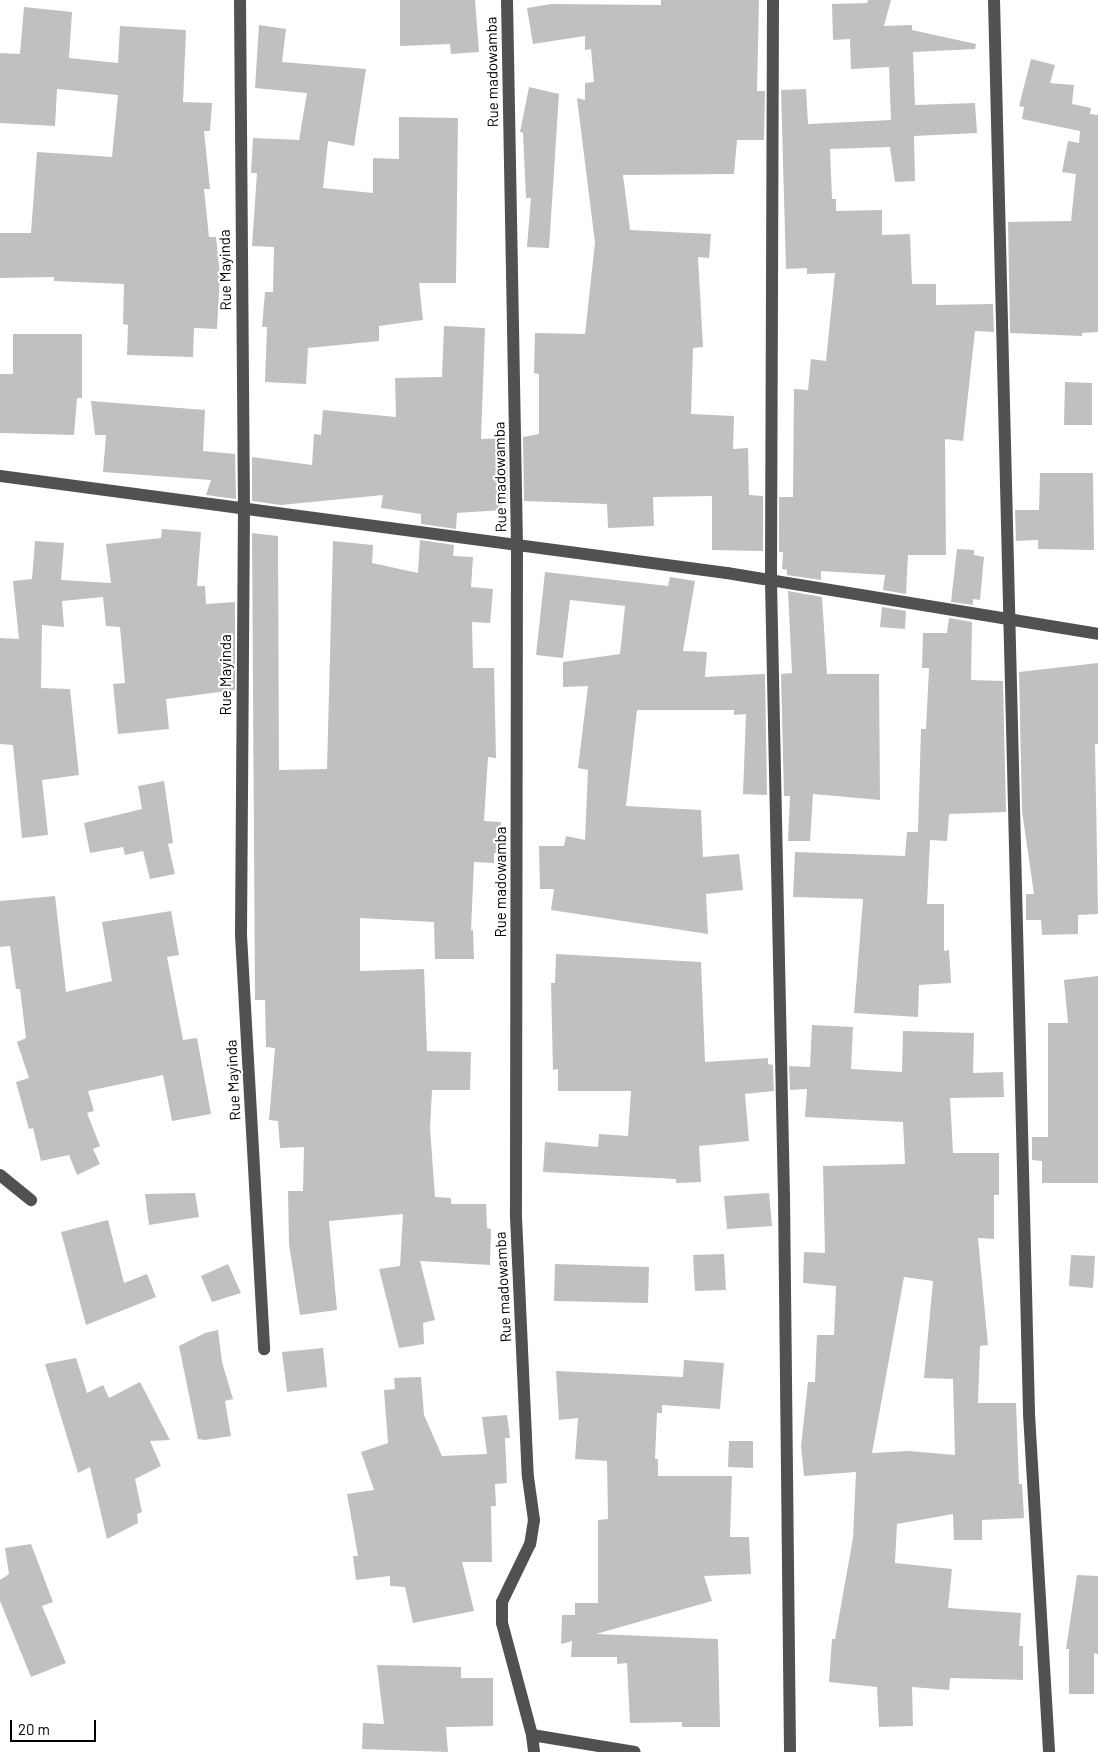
<!DOCTYPE html>
<html>
<head>
<meta charset="utf-8">
<style>
  body { margin:0 }
  #map { position:relative; width:1098px; height:1752px; overflow:hidden; background:#fff; font-family:Barlow,sans-serif }
  div>[style] { position:absolute }
  [style*='--x'] { left:calc(var(--x)*1px); top:calc(var(--y)*1px); width:calc(var(--w)*1px); rotate:calc(var(--a)*1deg) }
  .building>* { inset:0; background:#c0c0c0 }
  .minor>* { height:12px; margin:-6px; padding:0 6px; transform-origin:6px; border-radius:6px; background:#515151 }
  span { translate:-50% -50%; white-space:nowrap; text-align:center; line-height:1.15; -webkit-text-stroke:4.5px #fff; paint-order:stroke }
  .street-label { font-size:15px; color:#000 }
  .scale { position:absolute; left:10px; top:1720px; width:86px; height:22px; box-sizing:border-box; border:2px solid #000; border-top:0; padding-left:6px; font-size:15px; line-height:18px; white-space:nowrap; color:#000; -webkit-text-stroke:4px #fff; paint-order:stroke }
</style>
</head>
<body>
<div id="map">
  <div class="building">
    <div style="clip-path:polygon(400px 0,475px 0,479px 52px,451px 54px,450px 44px,400px 46px)"></div>
    <div style="clip-path:polygon(661px 0,759px 0,757px 91px,765px 91px,764px 140px,737px 140px,734px 174px,623px 175px,630px 230px,711px 234px,709px 258px,698px 257px,703px 347px,693px 348px,691px 414px,734px 416px,733px 449px,748px 448px,749px 495px,763px 496px,763px 551px,712px 550px,712px 496px,653px 497px,654px 526px,608px 528px,607px 504px,524px 501px,523px 437px,539px 434px,539px 374px,534px 373px,535px 333px,585px 334px,595px 243px,577px 98px,585px 100px,585px 83px,594px 82px,591px 49px,585px 50px,585px 36px,533px 44px,527px 8px,551px 4px,661px 5px)"></div>
    <div style="clip-path:polygon(868px 0,891px 0,884px 26px,912px 25px,912px 30px,976px 44px,975px 49px,913px 52px,915px 105px,975px 103px,977px 133px,914px 136px,915px 181px,895px 182px,890px 147px,830px 149px,832px 199px,836px 199px,836px 211px,882px 210px,882px 235px,910px 234px,912px 284px,936px 284px,936px 305px,993px 304px,994px 332px,975px 331px,963px 441px,945px 439px,946px 555px,908px 555px,906px 594px,883px 590px,885px 575px,821px 571px,821px 580px,787px 575px,787px 570px,782px 569px,783px 552px,779px 552px,779px 497px,793px 497px,794px 389px,808px 390px,811px 359px,826px 361px,835px 273px,807px 274px,807px 268px,786px 269px,781px 90px,806px 89px,808px 124px,891px 120px,889px 67px,851px 69px,850px 39px,833px 40px,832px 4px,867px 3px)"></div>
    <div style="clip-path:polygon(24px 7px,72px 12px,69px 58px,118px 63px,120px 26px,186px 30px,183px 102px,212px 103px,210px 131px,204px 131px,210px 189px,204px 189px,209px 237px,216px 237px,220px 275px,217px 329px,194px 328px,193px 357px,127px 355px,128px 325px,123px 324px,124px 284px,54px 281px,54px 277px,0 278px,0 233px,31px 233px,37px 152px,112px 157px,118px 95px,57px 89px,55px 126px,0 123px,0 53px,20px 54px)"></div>
    <div style="clip-path:polygon(259px 25px,286px 29px,282px 62px,366px 69px,354px 146px,328px 141px,323px 188px,373px 193px,373px 158px,399px 159px,399px 117px,458px 118px,456px 283px,419px 283px,423px 320px,379px 326px,379px 341px,308px 348px,306px 384px,265px 382px,267px 327px,262px 327px,265px 292px,273px 292px,274px 247px,252px 246px,257px 173px,251px 173px,253px 138px,299px 140px,307px 93px,255px 88px)"></div>
    <div style="clip-path:polygon(1031px 59px,1055px 65px,1050px 83px,1074px 85px,1072px 104px,1091px 108px,1090px 114px,1098px 115px,1098px 332px,1082px 333px,1082px 336px,1010px 333px,1008px 222px,1071px 221px,1076px 174px,1062px 172px,1068px 141px,1079px 143px,1080px 131px,1022px 119px,1024px 107px,1019px 106px)"></div>
    <div style="clip-path:polygon(529px 87px,559px 94px,549px 248px,527px 247px,531px 198px,526px 198px,523px 133px,520px 132px)"></div>
    <div style="clip-path:polygon(444px 326px,485px 328px,481px 439px,507px 438px,508px 501px,502px 501px,502px 510px,457px 513px,456px 529px,421px 524px,421px 514px,381px 508px,383px 495px,281px 505px,252px 501px,252px 457px,312px 465px,314px 434px,321px 435px,323px 410px,396px 417px,395px 378px,442px 377px)"></div>
    <div style="clip-path:polygon(13px 334px,82px 334px,82px 398px,77px 398px,74px 435px,0 433px,0 374px,13px 374px)"></div>
    <div style="clip-path:polygon(1065px 382px,1092px 383px,1092px 425px,1064px 425px)"></div>
    <div style="clip-path:polygon(91px 401px,205px 410px,203px 451px,235px 454px,236px 499px,206px 495px,211px 480px,103px 472px,106px 435px,95px 435px)"></div>
    <div style="clip-path:polygon(1040px 473px,1093px 473px,1094px 550px,1038px 549px,1038px 540px,1016px 541px,1015px 510px,1039px 510px)"></div>
    <div style="clip-path:polygon(162px 529px,201px 532px,197px 586px,205px 586px,206px 604px,235px 602px,235px 690px,166px 699px,169px 729px,118px 734px,113px 684px,125px 683px,120px 627px,106px 626px,103px 597px,62px 601px,64px 627px,42px 625px,41px 688px,70px 689px,79px 775px,42px 780px,48px 835px,22px 838px,13px 745px,0 744px,0 638px,19px 639px,13px 581px,32px 579px,35px 541px,64px 543px,61px 580px,111px 583px,106px 544px,161px 538px)"></div>
    <div style="clip-path:polygon(252px 533px,278px 536px,279px 770px,327px 769px,333px 541px,373px 545px,372px 563px,418px 573px,420px 540px,454px 545px,453px 556px,473px 557px,471px 587px,493px 589px,490px 623px,472px 622px,473px 668px,494px 668px,496px 758px,488px 757px,484px 821px,501px 822px,499px 853px,494px 853px,494px 863px,474px 862px,471px 930px,473px 930px,474px 959px,435px 959px,434px 922px,360px 918px,360px 971px,424px 969px,427px 1051px,471px 1052px,470px 1090px,432px 1090px,430px 1128px,435px 1197px,451px 1198px,451px 1204px,486px 1204px,487px 1228px,491px 1229px,490px 1265px,420px 1261px,435px 1320px,423px 1323px,424px 1344px,399px 1348px,379px 1269px,400px 1266px,403px 1214px,329px 1221px,337px 1310px,300px 1315px,289px 1244px,288px 1191px,303px 1191px,304px 1147px,280px 1148px,278px 1121px,269px 1120px,275px 1048px,266px 1047px,265px 1000px,255px 1000px)"></div>
    <div style="clip-path:polygon(957px 549px,974px 550px,974px 555px,984px 557px,980px 600px,973px 599px,973px 605px,951px 602px)"></div>
    <div style="clip-path:polygon(545px 572px,668px 586px,670px 577px,695px 581px,683px 651px,707px 652px,705px 677px,765px 674px,767px 795px,743px 794px,746px 714px,734px 715px,734px 710px,637px 710px,626px 806px,701px 810px,703px 857px,739px 854px,743px 890px,706px 894px,708px 934px,551px 910px,554px 889px,540px 889px,539px 846px,564px 846px,566px 836px,585px 840px,588px 770px,578px 768px,588px 686px,563px 687px,563px 662px,620px 654px,625px 606px,570px 600px,563px 658px,536px 655px)"></div>
    <div style="clip-path:polygon(788px 591px,822px 597px,827px 674px,879px 674px,880px 800px,813px 794px,810px 841px,788px 841px,790px 796px,784px 796px,781px 674px,792px 673px)"></div>
    <div style="clip-path:polygon(882px 607px,906px 611px,905px 629px,880px 627px)"></div>
    <div style="clip-path:polygon(949px 618px,972px 622px,971px 680px,1003px 681px,1006px 812px,949px 814px,947px 841px,930px 840px,927px 904px,944px 904px,944px 951px,949px 950px,951px 983px,919px 985px,918px 1017px,854px 1013px,863px 899px,793px 897px,795px 852px,905px 856px,907px 832px,918px 832px,921px 729px,926px 729px,929px 668px,922px 668px,923px 633px,947px 633px)"></div>
    <div style="clip-path:polygon(1098px 663px,1098px 744px,1095px 744px,1098px 914px,1078px 915px,1078px 934px,1042px 935px,1041px 920px,1026px 920px,1026px 894px,1034px 894px,1022px 811px,1019px 672px)"></div>
    <div style="clip-path:polygon(164px 781px,173px 843px,168px 844px,175px 874px,150px 879px,143px 851px,125px 855px,123px 847px,90px 853px,84px 823px,142px 809px,138px 786px)"></div>
    <div style="clip-path:polygon(55px 896px,66px 992px,112px 981px,102px 922px,171px 911px,179px 955px,167px 957px,183px 1040px,197px 1038px,211px 1114px,172px 1121px,163px 1075px,88px 1091px,94px 1111px,87px 1113px,100px 1146px,93px 1149px,100px 1164px,77px 1175px,69px 1155px,41px 1161px,33px 1128px,29px 1129px,16px 1082px,29px 1078px,17px 1042px,26px 1038px,20px 989px,16px 989px,10px 946px,0 947px,0 901px)"></div>
    <div style="clip-path:polygon(556px 954px,701px 962px,705px 1062px,768px 1058px,768px 1064px,773px 1065px,774px 1091px,745px 1094px,749px 1141px,699px 1146px,701px 1182px,676px 1183px,676px 1179px,543px 1172px,545px 1142px,598px 1147px,599px 1134px,628px 1136px,631px 1091px,558px 1091px,558px 1069px,553px 1070px,551px 983px,555px 983px)"></div>
    <div style="clip-path:polygon(1098px 976px,1098px 1183px,1042px 1183px,1042px 1161px,1032px 1160px,1032px 1137px,1048px 1137px,1048px 1023px,1068px 1023px,1064px 980px)"></div>
    <div style="clip-path:polygon(evenodd,812px 1025px,853px 1027px,851px 1069px,902px 1072px,903px 1031px,974px 1033px,973px 1073px,1003px 1072px,1004px 1097px,950px 1098px,953px 1153px,999px 1153px,999px 1195px,994px 1195px,994px 1239px,978px 1238px,988px 1345px,980px 1346px,978px 1403px,1016px 1403px,1019px 1484px,1022px 1484px,1024px 1518px,982px 1520px,982px 1540px,954px 1540px,953px 1514px,897px 1524px,895px 1563px,952px 1569px,948px 1608px,1021px 1613px,1019px 1646px,1023px 1646px,1023px 1680px,950px 1678px,949px 1690px,912px 1687px,913px 1726px,879px 1727px,877px 1687px,829px 1682px,832px 1639px,835px 1639px,853px 1538px,856px 1472px,804px 1476px,801px 1446px,808px 1382px,815px 1382px,817px 1335px,834px 1335px,836px 1286px,803px 1283px,804px 1252px,825px 1253px,823px 1166px,905px 1164px,903px 1122px,805px 1117px,807px 1089px,790px 1090px,789px 1066px,810px 1067px,812px 1025px,904px 1277px,933px 1281px,924px 1378px,953px 1379px,955px 1455px,908px 1451px,872px 1453px,904px 1277px)"></div>
    <div style="clip-path:polygon(195px 1193px,199px 1217px,149px 1225px,145px 1194px)"></div>
    <div style="clip-path:polygon(769px 1193px,772px 1226px,727px 1229px,724px 1196px)"></div>
    <div style="clip-path:polygon(108px 1220px,124px 1283px,147px 1274px,156px 1297px,86px 1325px,61px 1232px)"></div>
    <div style="clip-path:polygon(724px 1254px,726px 1290px,695px 1291px,693px 1255px)"></div>
    <div style="clip-path:polygon(1071px 1255px,1095px 1256px,1093px 1288px,1069px 1286px)"></div>
    <div style="clip-path:polygon(228px 1264px,241px 1293px,212px 1302px,201px 1276px)"></div>
    <div style="clip-path:polygon(555px 1264px,649px 1267px,648px 1303px,554px 1301px)"></div>
    <div style="clip-path:polygon(218px 1330px,222px 1362px,233px 1399px,225px 1401px,231px 1436px,205px 1440px,198px 1439px,179px 1346px,205px 1333px)"></div>
    <div style="clip-path:polygon(323px 1348px,327px 1387px,287px 1392px,282px 1352px)"></div>
    <div style="clip-path:polygon(76px 1358px,87px 1393px,103px 1385px,109px 1398px,140px 1382px,170px 1440px,150px 1441px,161px 1466px,135px 1479px,142px 1512px,137px 1514px,138px 1523px,107px 1539px,90px 1467px,78px 1473px,45px 1364px)"></div>
    <div style="clip-path:polygon(684px 1360px,724px 1363px,720px 1409px,662px 1405px,662px 1413px,657px 1413px,655px 1459px,658px 1459px,658px 1476px,732px 1476px,730px 1537px,749px 1537px,751px 1574px,704px 1576px,712px 1601px,596px 1634px,718px 1639px,720px 1727px,682px 1727px,682px 1722px,630px 1723px,627px 1663px,617px 1664px,617px 1657px,571px 1657px,572px 1641px,561px 1644px,562px 1615px,575px 1615px,575px 1603px,598px 1603px,598px 1520px,608px 1519px,607px 1461px,575px 1459px,578px 1418px,559px 1420px,556px 1371px,683px 1377px)"></div>
    <div style="clip-path:polygon(421px 1377px,424px 1415px,442px 1456px,487px 1454px,482px 1417px,507px 1415px,510px 1438px,505px 1438px,507px 1483px,495px 1484px,496px 1506px,491px 1506px,492px 1562px,462px 1562px,474px 1611px,413px 1623px,405px 1587px,390px 1586px,390px 1576px,356px 1580px,353px 1556px,358px 1556px,347px 1494px,374px 1490px,361px 1452px,388px 1443px,384px 1390px,395px 1389px,394px 1378px)"></div>
    <div style="clip-path:polygon(729px 1441px,753px 1441px,753px 1468px,728px 1467px)"></div>
    <div style="clip-path:polygon(31px 1544px,53px 1602px,42px 1606px,66px 1663px,31px 1677px,0 1601px,0 1580px,9px 1574px,5px 1548px)"></div>
    <div style="clip-path:polygon(1077px 1575px,1098px 1576px,1098px 1654px,1094px 1653px,1094px 1694px,1069px 1694px,1069px 1649px,1066px 1649px)"></div>
    <div style="clip-path:polygon(377px 1665px,461px 1667px,461px 1678px,493px 1678px,493px 1726px,446px 1727px,448px 1752px,362px 1749px,363px 1723px,384px 1724px)"></div>
  </div>
  <div class="minor">
    <div style="--x:240;--y:0;--w:507;--a:89.55"></div>
    <div style="--x:244;--y:507;--w:428;--a:90.4"></div>
    <div style="--x:241;--y:935;--w:415;--a:86.8"></div>
    <div style="--x:507;--y:0;--w:545;--a:88.95"></div>
    <div style="--x:517;--y:545;--w:672;--a:90.09"></div>
    <div style="--x:516;--y:1217;--w:260;--a:87.4"></div>
    <div style="--x:528;--y:1477;--w:43;--a:82.1"></div>
    <div style="--x:534;--y:1520;--w:24;--a:99"></div>
    <div style="--x:530;--y:1544;--w:64;--a:115.8"></div>
    <div style="--x:502;--y:1602;--w:21;--a:90"></div>
    <div style="--x:502;--y:1623;--w:116;--a:75"></div>
    <div style="--x:532;--y:1735;--w:17;--a:83"></div>
    <div style="--x:773;--y:0;--w:582;--a:90.2"></div>
    <div style="--x:771;--y:582;--w:613;--a:88.79"></div>
    <div style="--x:784;--y:1195;--w:557;--a:89.38"></div>
    <div style="--x:994;--y:0;--w:1414;--a:88.58"></div>
    <div style="--x:1029;--y:1414;--w:339;--a:86.6"></div>
    <div style="--x:0;--y:476;--w:733;--a:7.6"></div>
    <div style="--x:727;--y:573;--w:376;--a:9.3"></div>
    <div style="--x:0;--y:1175;--w:40;--a:39"></div>
    <div style="--x:532;--y:1735;--w:104;--a:9.4"></div>
  </div>
  <div class="street-label">
    <span style="left:492px;top:72px;rotate:-91deg">Rue madowamba</span>
    <span style="left:225px;top:270px;rotate:-91deg">Rue Mayinda</span>
    <span style="left:500px;top:477px;rotate:-91deg">Rue madowamba</span>
    <span style="left:226px;top:675px;rotate:-90deg">Rue Mayinda</span>
    <span style="left:501px;top:882px;rotate:-90deg">Rue madowamba</span>
    <span style="left:233px;top:1080px;rotate:-93deg">Rue Mayinda</span>
    <span style="left:503px;top:1287px;rotate:-93deg">Rue madowamba</span>
  </div>
  <div class="scale">20 m</div>
</div>
</body>
</html>
